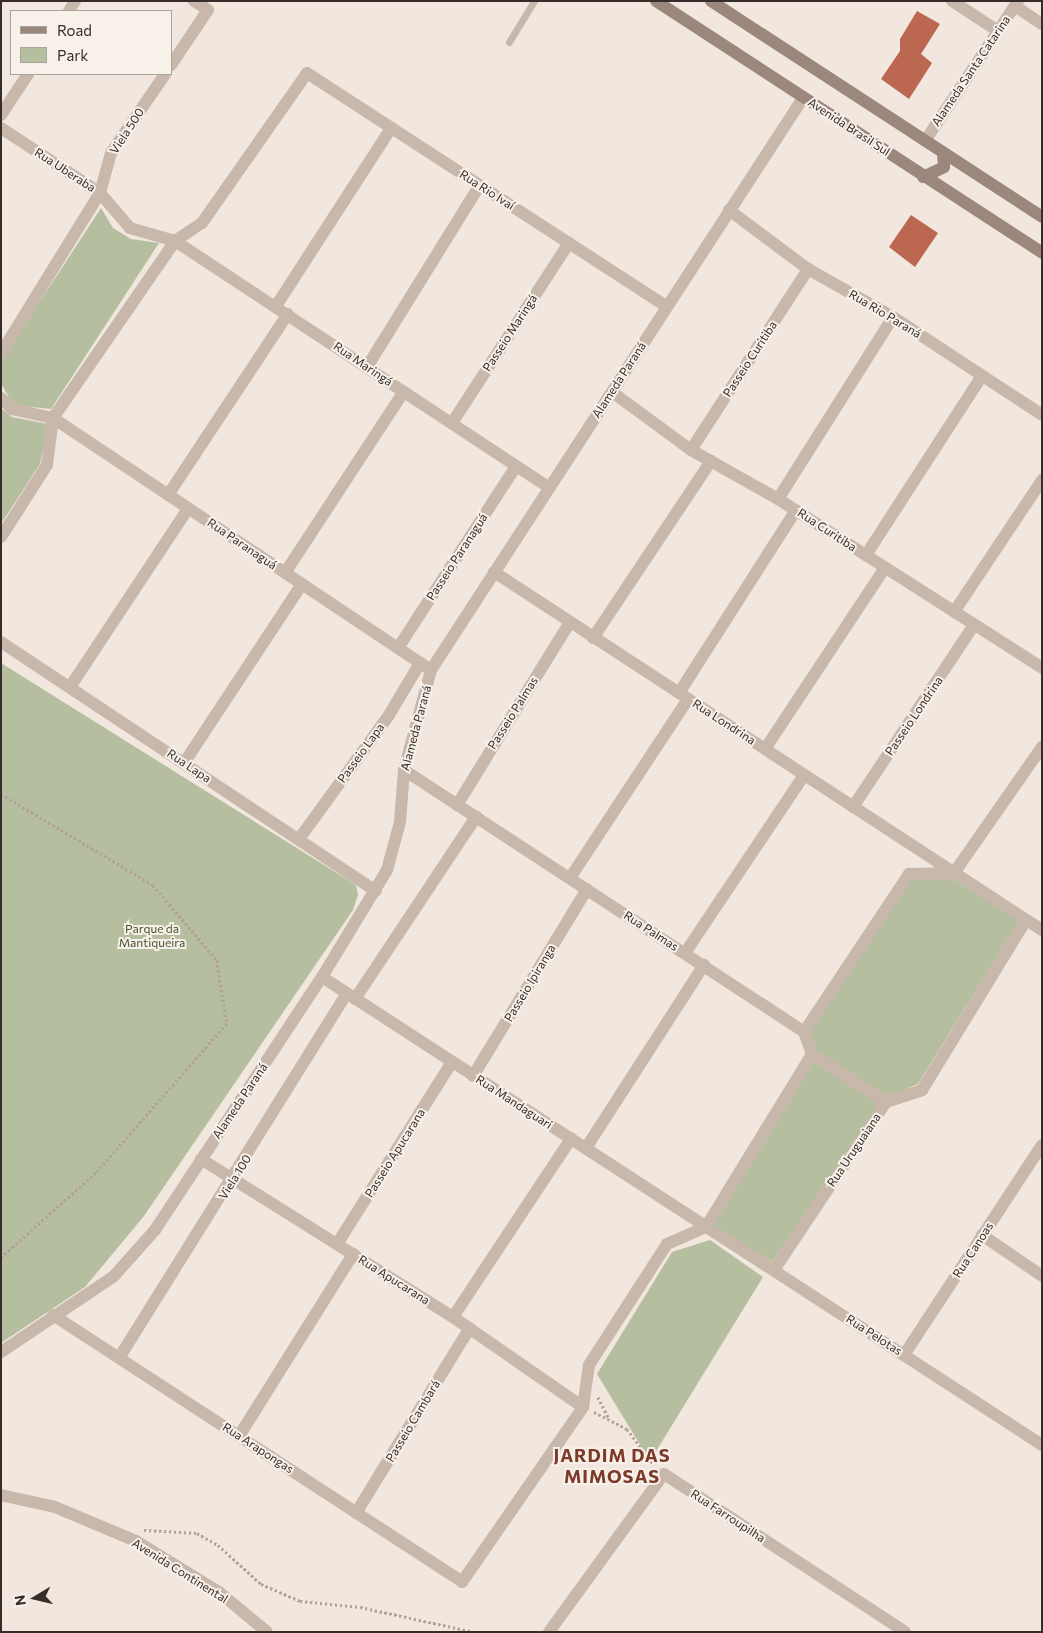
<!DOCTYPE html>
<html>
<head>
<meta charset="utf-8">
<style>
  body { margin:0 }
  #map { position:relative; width:1043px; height:1633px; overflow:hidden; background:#f1e7de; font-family:Commissioner,sans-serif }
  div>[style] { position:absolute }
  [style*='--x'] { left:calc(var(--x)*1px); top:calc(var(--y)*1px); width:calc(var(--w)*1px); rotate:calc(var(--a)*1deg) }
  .green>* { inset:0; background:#b5be9f }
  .building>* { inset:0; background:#bc6751 }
  .path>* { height:2.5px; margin-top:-1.25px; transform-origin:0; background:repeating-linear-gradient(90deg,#b3a195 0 2.5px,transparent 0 5px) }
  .service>* { height:7px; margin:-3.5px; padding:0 3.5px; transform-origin:3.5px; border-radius:3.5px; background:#c8b7ab }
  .minor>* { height:12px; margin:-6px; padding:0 6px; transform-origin:6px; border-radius:6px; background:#c8b7ab }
  .tertiary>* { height:12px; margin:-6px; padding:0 6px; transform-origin:6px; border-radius:6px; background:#c8b7ab }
  .secondary>* { height:12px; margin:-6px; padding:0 6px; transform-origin:6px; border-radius:6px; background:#9b877c }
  span { translate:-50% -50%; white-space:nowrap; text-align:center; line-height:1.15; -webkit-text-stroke:4px #f8f1ea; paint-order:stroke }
  .street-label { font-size:12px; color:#362d2a }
  .park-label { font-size:12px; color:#47522f }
  .district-label { font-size:18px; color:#7e3a29; font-weight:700; letter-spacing:1px }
  .frame { position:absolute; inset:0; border:2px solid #362d2a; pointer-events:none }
  .legend { position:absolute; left:10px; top:10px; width:162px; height:65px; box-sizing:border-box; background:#f8f1ea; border:1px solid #aaa39d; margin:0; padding:6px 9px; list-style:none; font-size:15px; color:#362d2a }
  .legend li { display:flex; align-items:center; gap:10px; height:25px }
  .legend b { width:25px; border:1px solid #aaa39d }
  .north { position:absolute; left:10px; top:1573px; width:50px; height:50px; -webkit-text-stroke:4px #f8f1ea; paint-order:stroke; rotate:261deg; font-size:14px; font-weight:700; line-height:20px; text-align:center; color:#362d2a }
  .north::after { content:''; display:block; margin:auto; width:18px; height:22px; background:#362d2a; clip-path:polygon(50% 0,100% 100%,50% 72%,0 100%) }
</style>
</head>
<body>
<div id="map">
  <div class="green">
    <div style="clip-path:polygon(101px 208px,113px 228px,131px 239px,159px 243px,51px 409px,13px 405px,1px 383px,1px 361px)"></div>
    <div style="clip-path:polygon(1px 408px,12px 417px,48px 424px,40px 464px,1px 524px)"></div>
    <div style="clip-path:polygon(1px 663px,356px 885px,358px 895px,353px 910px,144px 1216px,85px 1287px,1px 1343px)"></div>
    <div style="clip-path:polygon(909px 879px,953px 879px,1019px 921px,918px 1084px,888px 1097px,817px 1052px,809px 1032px)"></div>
    <div style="clip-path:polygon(815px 1060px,880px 1104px,772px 1262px,713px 1226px)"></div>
    <div style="clip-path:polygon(710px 1240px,763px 1277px,650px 1461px,597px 1374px,672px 1252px)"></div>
  </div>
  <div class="building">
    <div style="clip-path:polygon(917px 11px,940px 24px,921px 54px,932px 63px,909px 99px,881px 79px,900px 51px,900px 39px)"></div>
    <div style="clip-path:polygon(911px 215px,938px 233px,915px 267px,889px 247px)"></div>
  </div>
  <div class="path">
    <div style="--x:1;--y:794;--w:177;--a:30.9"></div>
    <div style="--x:153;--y:885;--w:99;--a:49.5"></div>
    <div style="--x:217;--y:960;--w:65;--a:81.1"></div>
    <div style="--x:227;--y:1024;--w:198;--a:131.3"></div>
    <div style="--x:96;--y:1173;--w:127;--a:138.2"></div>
    <div style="--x:598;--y:1397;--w:25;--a:63"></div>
    <div style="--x:594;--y:1412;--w:37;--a:27"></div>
    <div style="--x:627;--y:1429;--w:45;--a:53.1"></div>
    <div style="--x:144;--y:1530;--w:53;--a:3.2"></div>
    <div style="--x:197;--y:1533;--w:24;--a:30"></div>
    <div style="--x:218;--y:1545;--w:58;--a:42.2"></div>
    <div style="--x:261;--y:1584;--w:43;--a:23.6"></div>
    <div style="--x:300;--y:1601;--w:60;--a:5.7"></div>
    <div style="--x:360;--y:1607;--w:118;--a:12.3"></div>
  </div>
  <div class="service">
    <div style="--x:509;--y:42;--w:48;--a:-58.6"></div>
  </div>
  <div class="minor">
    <div style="--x:952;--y:1;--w:55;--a:33.1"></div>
    <div style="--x:1015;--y:6;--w:32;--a:34"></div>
    <div style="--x:69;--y:11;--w:12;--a:-59"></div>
    <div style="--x:171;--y:65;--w:66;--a:-56.1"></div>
    <div style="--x:208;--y:10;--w:17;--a:-147"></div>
    <div style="--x:1;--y:115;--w:49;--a:-56.6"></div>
    <div style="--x:1;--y:128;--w:118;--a:33.3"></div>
    <div style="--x:100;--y:193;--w:46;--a:49.4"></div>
    <div style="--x:130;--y:228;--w:47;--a:16.1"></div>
    <div style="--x:175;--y:241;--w:448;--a:33.4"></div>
    <div style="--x:729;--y:210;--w:99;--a:36.8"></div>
    <div style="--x:808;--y:269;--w:98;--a:29.5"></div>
    <div style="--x:893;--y:317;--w:178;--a:33.3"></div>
    <div style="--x:276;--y:306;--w:212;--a:-57.1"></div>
    <div style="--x:1;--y:353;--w:188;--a:-58.3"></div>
    <div style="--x:100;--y:193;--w:41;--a:-74.6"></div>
    <div style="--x:111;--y:153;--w:96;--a:-55.6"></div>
    <div style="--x:367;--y:367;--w:214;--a:-58.2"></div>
    <div style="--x:612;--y:392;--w:98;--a:36.3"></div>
    <div style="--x:691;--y:450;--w:100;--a:29.4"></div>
    <div style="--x:778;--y:499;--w:313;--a:32.6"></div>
    <div style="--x:1;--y:398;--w:16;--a:45"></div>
    <div style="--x:12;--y:409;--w:42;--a:12.4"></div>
    <div style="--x:53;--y:418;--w:454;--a:33.7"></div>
    <div style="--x:452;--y:423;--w:215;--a:-57"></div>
    <div style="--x:691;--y:450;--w:216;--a:-57.1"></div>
    <div style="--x:168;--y:495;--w:217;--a:-56.5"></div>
    <div style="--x:778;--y:499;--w:215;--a:-57.7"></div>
    <div style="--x:1;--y:537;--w:85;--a:-57.4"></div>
    <div style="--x:47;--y:465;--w:47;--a:-82.7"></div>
    <div style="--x:53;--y:418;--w:215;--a:-55.4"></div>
    <div style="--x:175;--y:241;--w:32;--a:-34"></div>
    <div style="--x:202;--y:223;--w:183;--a:-55"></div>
    <div style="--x:307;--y:73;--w:429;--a:33"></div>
    <div style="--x:866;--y:555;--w:213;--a:-57.1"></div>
    <div style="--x:494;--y:572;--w:655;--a:33.16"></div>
    <div style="--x:285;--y:573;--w:217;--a:-56.8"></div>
    <div style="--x:954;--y:612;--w:159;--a:-56.3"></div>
    <div style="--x:593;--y:638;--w:213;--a:-56.3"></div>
    <div style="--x:1;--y:642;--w:450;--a:33.6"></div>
    <div style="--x:398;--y:648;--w:217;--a:-57"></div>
    <div style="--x:70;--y:687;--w:214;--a:-56.5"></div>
    <div style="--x:679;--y:693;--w:217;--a:-57.4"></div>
    <div style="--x:765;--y:749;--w:217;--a:-56.5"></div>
    <div style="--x:184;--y:763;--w:214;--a:-56.6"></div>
    <div style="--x:404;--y:770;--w:478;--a:33.2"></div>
    <div style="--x:804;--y:1032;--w:23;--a:70"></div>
    <div style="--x:812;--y:1054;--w:88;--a:33"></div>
    <div style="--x:457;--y:805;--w:215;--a:-58.3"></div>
    <div style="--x:853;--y:807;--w:219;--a:-56.4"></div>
    <div style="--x:299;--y:839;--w:153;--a:-54"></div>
    <div style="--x:389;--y:715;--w:61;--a:-59.2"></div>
    <div style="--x:570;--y:878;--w:214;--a:-56.6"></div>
    <div style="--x:685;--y:953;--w:214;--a:-56.2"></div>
    <div style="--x:322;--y:977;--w:859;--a:33.02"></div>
    <div style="--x:355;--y:999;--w:219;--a:-56.4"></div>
    <div style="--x:804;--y:1032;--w:190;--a:-56.4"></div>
    <div style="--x:909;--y:874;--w:45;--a:-1.3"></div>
    <div style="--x:954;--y:873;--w:154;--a:-55.1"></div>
    <div style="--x:473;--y:1076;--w:219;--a:-58.6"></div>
    <div style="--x:586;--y:1148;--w:218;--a:-57.2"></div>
    <div style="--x:201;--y:1159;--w:297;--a:32.1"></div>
    <div style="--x:453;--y:1317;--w:158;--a:34.7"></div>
    <div style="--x:982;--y:1235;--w:73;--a:34.3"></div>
    <div style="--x:337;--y:1244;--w:215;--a:-57.7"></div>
    <div style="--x:774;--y:1270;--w:202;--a:-56.3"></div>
    <div style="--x:886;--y:1102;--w:38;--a:-18"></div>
    <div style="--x:922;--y:1090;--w:199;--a:-58.5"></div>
    <div style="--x:53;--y:1315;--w:488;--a:33.1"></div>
    <div style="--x:462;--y:1582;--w:213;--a:-55.3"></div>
    <div style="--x:583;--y:1407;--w:42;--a:-81.9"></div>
    <div style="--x:589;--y:1365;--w:144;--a:-57.2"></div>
    <div style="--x:667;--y:1244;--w:43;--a:-23.6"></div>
    <div style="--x:706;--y:1227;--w:203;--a:-58.5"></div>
    <div style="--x:453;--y:1317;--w:214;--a:-56.5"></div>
    <div style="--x:904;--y:1355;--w:251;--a:-56.7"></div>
    <div style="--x:119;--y:1358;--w:430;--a:-58"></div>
    <div style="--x:239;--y:1436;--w:215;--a:-57.9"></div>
    <div style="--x:356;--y:1513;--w:217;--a:-58.4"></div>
    <div style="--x:549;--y:1632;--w:195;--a:-54"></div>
    <div style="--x:664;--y:1474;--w:288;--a:33.2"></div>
  </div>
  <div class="tertiary">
    <div style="--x:925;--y:141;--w:168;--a:-56.4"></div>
    <div style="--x:1;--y:1352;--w:136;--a:-33.9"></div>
    <div style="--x:114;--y:1276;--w:62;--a:-48.3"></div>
    <div style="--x:155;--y:1230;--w:303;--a:-56.6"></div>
    <div style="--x:322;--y:977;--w:125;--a:-58.7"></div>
    <div style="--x:387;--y:870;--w:50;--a:-74.8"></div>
    <div style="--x:400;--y:822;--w:52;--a:-85.6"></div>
    <div style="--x:404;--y:770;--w:104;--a:-74.9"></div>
    <div style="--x:431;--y:670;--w:682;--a:-56.96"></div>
    <div style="--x:1;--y:1495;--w:55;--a:12.5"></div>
    <div style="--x:55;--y:1507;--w:88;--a:22.8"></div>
    <div style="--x:136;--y:1541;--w:97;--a:31.6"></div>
    <div style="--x:219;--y:1592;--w:62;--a:39.8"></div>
  </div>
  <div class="secondary">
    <div style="--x:656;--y:1;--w:461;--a:33.1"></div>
    <div style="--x:711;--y:1;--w:395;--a:33.1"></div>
    <div style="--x:923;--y:177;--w:23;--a:-25"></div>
    <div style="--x:944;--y:167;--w:14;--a:-94"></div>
  </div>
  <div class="street-label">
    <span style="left:971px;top:71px;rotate:-56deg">Alameda Santa Catarina</span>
    <span style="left:849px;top:127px;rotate:33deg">Avenida Brasil Sul</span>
    <span style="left:127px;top:131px;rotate:-57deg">Viela 500</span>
    <span style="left:65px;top:170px;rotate:33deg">Rua Uberaba</span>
    <span style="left:487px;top:190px;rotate:33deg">Rua Rio Ivaí</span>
    <span style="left:885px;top:314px;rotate:31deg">Rua Rio Paraná</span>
    <span style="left:510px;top:333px;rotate:-57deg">Passeio Maringá</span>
    <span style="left:750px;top:359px;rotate:-57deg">Passeio Curitiba</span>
    <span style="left:363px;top:364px;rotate:34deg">Rua Maringá</span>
    <span style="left:619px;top:380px;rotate:-57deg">Alameda Paraná</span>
    <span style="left:827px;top:530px;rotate:33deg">Rua Curitiba</span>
    <span style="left:242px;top:544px;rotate:34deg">Rua Paranaguá</span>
    <span style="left:457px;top:557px;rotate:-57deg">Passeio Paranaguá</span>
    <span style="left:513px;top:713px;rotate:-58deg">Passeio Palmas</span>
    <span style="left:914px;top:716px;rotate:-56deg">Passeio Londrina</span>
    <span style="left:724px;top:722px;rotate:33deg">Rua Londrina</span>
    <span style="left:416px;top:728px;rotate:-75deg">Alameda Paraná</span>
    <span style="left:361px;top:753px;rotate:-54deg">Passeio Lapa</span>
    <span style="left:189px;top:766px;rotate:34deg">Rua Lapa</span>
    <span style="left:651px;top:931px;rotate:33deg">Rua Palmas</span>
    <span style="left:530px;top:983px;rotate:-59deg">Passeio Ipiranga</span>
    <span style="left:240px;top:1101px;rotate:-56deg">Alameda Paraná</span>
    <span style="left:514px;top:1102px;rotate:33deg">Rua Mandaguari</span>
    <span style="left:854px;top:1150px;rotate:-56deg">Rua Uruguaiana</span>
    <span style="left:395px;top:1153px;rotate:-58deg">Passeio Apucarana</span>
    <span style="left:235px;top:1177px;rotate:-58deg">Viela 100</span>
    <span style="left:973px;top:1250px;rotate:-57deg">Rua Canoas</span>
    <span style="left:394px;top:1280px;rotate:32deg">Rua Apucarana</span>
    <span style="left:874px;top:1335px;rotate:33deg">Rua Pelotas</span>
    <span style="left:413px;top:1421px;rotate:-59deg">Passeio Cambará</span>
    <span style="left:258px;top:1448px;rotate:33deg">Rua Arapongas</span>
    <span style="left:728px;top:1516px;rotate:33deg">Rua Farroupilha</span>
    <span style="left:180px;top:1571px;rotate:32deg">Avenida Continental</span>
  </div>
  <div class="park-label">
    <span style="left:152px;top:936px">Parque da<br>Mantiqueira</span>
  </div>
  <div class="district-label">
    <span style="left:612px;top:1466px">JARDIM DAS<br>MIMOSAS</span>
  </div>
  <div class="frame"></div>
  <ul class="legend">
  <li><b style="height:6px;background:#9b877c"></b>Road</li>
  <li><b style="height:14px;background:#b5be9f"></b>Park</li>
  </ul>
  <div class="north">N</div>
</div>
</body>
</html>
